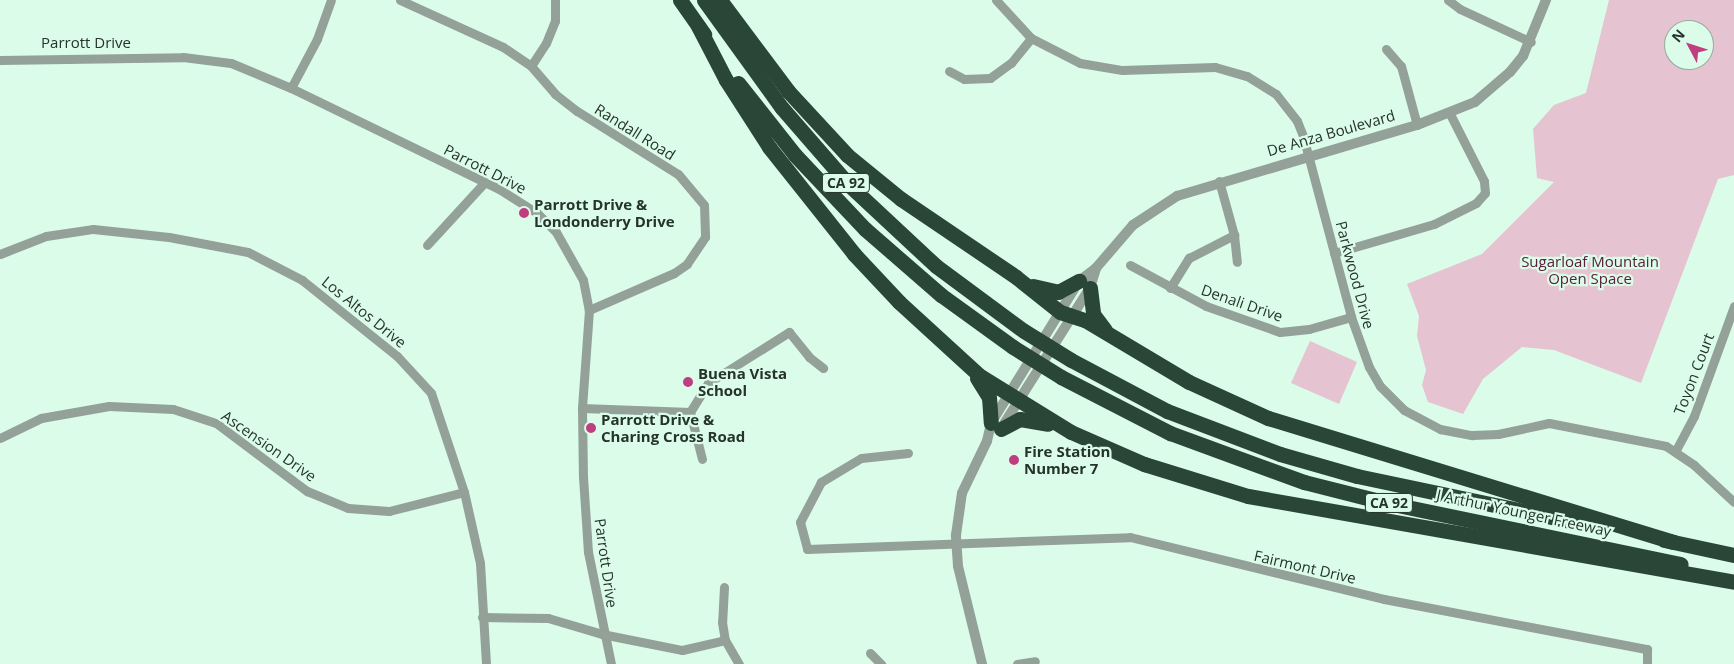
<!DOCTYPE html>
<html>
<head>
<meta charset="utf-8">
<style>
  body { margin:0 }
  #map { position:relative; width:1734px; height:664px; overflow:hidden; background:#dbfce9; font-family:"Open Sans",sans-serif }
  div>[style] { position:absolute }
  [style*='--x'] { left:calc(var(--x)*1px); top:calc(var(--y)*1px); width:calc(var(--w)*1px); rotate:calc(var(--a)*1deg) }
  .green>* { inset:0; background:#e5c3d0 }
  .minor>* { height:9px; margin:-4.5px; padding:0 4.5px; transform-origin:4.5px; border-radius:4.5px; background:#93a198 }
  .tertiary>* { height:10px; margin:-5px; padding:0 5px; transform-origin:5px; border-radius:5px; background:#93a198 }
  .motorway>* { height:15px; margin:-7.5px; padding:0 7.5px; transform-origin:7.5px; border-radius:7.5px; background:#2a4637 }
  .motorway-bridge>* { height:15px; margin:-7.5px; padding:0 7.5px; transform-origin:7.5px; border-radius:7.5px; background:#2a4637 }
  .dots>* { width:14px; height:14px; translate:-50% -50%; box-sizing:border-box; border:2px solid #dbfce9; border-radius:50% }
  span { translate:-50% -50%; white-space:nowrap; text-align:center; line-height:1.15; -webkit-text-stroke:4.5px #dbfce9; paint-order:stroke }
  .shield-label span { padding:1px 4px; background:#dbfce9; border:1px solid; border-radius:4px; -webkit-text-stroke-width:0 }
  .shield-label { font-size:14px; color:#26332b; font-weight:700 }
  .street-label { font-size:15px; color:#26332b }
  .poi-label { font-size:15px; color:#26332b; font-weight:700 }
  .left { translate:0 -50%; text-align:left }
  .park-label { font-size:15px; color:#5a203d }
  .north { position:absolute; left:1664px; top:20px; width:50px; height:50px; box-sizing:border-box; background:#dbfce9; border:1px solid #93ac9d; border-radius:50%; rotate:310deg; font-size:14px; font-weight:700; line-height:20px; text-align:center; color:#26332b }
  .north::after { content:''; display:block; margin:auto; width:18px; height:22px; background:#c13d82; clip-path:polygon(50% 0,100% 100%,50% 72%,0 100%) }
</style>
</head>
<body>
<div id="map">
  <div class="green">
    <div style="clip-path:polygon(evenodd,1609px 0,1734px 0,1734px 175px,1718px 179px,1641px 383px,1554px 350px,1522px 347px,1483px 379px,1463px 414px,1428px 402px,1422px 385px,1426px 370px,1417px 336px,1419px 316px,1407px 284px,1482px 254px,1554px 182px,1537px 178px,1533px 129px,1554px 105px,1586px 93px,1609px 0,1674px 30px,1704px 30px,1704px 60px,1674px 60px,1674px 30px)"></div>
    <div style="clip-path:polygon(1310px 341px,1357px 362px,1339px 404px,1291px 383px)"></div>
  </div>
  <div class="minor">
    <div style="--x:400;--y:0;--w:113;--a:24.5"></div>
    <div style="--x:503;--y:47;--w:34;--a:34"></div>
    <div style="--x:531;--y:66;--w:37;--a:49"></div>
    <div style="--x:555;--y:94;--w:28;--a:38"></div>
    <div style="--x:577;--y:111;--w:119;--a:32"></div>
    <div style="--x:678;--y:174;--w:40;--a:50"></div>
    <div style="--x:704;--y:205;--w:32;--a:88"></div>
    <div style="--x:705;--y:237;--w:32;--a:124"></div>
    <div style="--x:687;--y:264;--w:16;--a:145"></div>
    <div style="--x:674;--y:273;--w:93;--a:156.5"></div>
    <div style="--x:996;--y:0;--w:52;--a:47.4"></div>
    <div style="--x:1031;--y:38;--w:55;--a:27"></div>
    <div style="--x:1080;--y:63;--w:43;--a:9.5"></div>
    <div style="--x:1122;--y:70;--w:93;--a:-1.8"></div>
    <div style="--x:1215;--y:67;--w:33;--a:16"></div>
    <div style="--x:1247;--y:76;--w:34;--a:32"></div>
    <div style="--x:1276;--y:94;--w:34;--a:52"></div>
    <div style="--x:1297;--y:121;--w:16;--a:68"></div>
    <div style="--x:1303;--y:136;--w:187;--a:75.1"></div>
    <div style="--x:1351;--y:317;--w:53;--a:70.2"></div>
    <div style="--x:1369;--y:367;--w:22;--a:60"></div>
    <div style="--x:1380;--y:386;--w:34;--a:45"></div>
    <div style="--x:1404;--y:410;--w:41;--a:27.8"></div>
    <div style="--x:1440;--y:429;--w:33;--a:11"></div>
    <div style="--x:1472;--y:435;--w:26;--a:-2"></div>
    <div style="--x:1498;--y:434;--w:52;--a:-12.2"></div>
    <div style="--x:1549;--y:423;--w:119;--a:11.1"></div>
    <div style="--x:1666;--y:446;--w:34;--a:34"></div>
    <div style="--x:1694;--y:465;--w:54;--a:42.8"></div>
    <div style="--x:1448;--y:0;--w:15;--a:37"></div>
    <div style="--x:1460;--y:9;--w:78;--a:24.9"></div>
    <div style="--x:1386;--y:49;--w:23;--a:49"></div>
    <div style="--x:1401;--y:66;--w:61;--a:74.8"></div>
    <div style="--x:0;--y:60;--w:183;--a:-0.9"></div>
    <div style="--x:183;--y:57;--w:48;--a:7.1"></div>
    <div style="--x:231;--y:63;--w:65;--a:22.6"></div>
    <div style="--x:291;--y:88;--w:231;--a:25.9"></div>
    <div style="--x:499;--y:189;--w:45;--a:32.3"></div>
    <div style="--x:537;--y:213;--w:27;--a:45"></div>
    <div style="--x:556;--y:232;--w:55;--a:60.6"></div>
    <div style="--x:583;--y:280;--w:31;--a:79"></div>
    <div style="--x:589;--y:310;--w:98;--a:94.1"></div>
    <div style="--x:582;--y:408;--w:69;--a:89.2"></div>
    <div style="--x:583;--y:477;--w:75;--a:86.2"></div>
    <div style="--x:588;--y:552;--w:114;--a:78.4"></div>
    <div style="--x:531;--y:66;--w:27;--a:-57"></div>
    <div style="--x:546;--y:43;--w:24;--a:-68"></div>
    <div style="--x:555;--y:21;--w:21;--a:-90"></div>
    <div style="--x:949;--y:71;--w:17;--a:28"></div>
    <div style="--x:964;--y:79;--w:26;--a:-2"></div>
    <div style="--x:990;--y:78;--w:26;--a:-36"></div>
    <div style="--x:1011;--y:63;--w:32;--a:-51"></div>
    <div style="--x:291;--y:88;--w:55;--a:-62"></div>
    <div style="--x:317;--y:39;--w:41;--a:-70.3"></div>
    <div style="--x:1234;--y:235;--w:27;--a:84"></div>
    <div style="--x:427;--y:245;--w:84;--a:-47.4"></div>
    <div style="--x:1334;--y:253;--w:104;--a:-16.2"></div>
    <div style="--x:1434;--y:224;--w:47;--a:-26.6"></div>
    <div style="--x:1476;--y:203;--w:13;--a:-48"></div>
    <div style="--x:1485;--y:193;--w:12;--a:-95"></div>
    <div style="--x:1484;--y:181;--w:75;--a:-116.9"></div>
    <div style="--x:0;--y:254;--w:49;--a:-21.4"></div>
    <div style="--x:46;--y:236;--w:48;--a:-8.5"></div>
    <div style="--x:93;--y:229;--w:76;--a:6"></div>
    <div style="--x:169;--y:237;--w:80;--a:10.8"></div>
    <div style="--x:248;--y:252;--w:61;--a:27.4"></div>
    <div style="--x:302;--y:280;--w:122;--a:38.7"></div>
    <div style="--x:397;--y:356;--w:50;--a:47.4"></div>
    <div style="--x:431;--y:393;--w:104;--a:71.6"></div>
    <div style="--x:464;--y:492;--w:73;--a:77.3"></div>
    <div style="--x:480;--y:563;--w:101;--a:86.6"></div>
    <div style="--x:1130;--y:265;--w:86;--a:28.3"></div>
    <div style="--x:1206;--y:306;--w:78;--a:19.4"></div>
    <div style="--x:1280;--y:332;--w:29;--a:-6"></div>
    <div style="--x:1309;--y:329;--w:44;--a:-15.9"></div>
    <div style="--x:1170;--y:288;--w:36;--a:-58"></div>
    <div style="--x:1189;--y:258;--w:51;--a:-27.1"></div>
    <div style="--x:1234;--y:235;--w:56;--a:-105.5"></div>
    <div style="--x:582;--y:408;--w:108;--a:2.1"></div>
    <div style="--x:0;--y:438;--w:46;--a:-26"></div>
    <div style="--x:41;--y:418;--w:69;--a:-10"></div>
    <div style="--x:109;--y:406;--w:64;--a:2.7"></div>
    <div style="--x:173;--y:409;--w:45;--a:18"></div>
    <div style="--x:216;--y:423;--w:114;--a:36.8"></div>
    <div style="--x:307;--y:491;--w:44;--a:22.5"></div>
    <div style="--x:348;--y:508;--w:41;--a:4.2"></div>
    <div style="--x:389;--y:511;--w:77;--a:-14.2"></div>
    <div style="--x:1676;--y:450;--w:38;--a:-62"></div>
    <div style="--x:1694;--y:416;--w:117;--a:-70"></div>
    <div style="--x:908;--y:453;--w:47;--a:173.9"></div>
    <div style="--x:861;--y:458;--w:47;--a:149"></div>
    <div style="--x:821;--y:482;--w:45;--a:117.7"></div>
    <div style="--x:800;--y:522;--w:28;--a:75"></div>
    <div style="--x:807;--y:549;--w:323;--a:-2.1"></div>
    <div style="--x:1130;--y:537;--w:261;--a:13.7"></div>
    <div style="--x:1384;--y:599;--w:268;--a:10.8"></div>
    <div style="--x:1647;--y:649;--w:15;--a:90"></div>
    <div style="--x:702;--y:459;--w:49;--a:-104.3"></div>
    <div style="--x:690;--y:412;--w:34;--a:-58"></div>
    <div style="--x:708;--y:383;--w:96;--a:-32.2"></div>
    <div style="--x:789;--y:332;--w:32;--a:51"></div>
    <div style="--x:809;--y:357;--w:18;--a:38"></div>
    <div style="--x:724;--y:587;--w:35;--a:93"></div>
    <div style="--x:722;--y:622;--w:18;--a:81"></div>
    <div style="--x:725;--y:640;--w:28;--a:60"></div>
    <div style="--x:482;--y:617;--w:66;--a:0.9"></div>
    <div style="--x:548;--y:618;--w:56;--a:16.5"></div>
    <div style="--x:602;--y:634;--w:82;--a:11.3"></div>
    <div style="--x:682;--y:650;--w:44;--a:-13.1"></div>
    <div style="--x:870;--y:653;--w:16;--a:45"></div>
    <div style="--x:1017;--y:664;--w:18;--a:-9"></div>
  </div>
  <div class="tertiary">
    <div style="--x:1002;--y:427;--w:165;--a:-57.7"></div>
    <div style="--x:1090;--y:288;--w:21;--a:-73"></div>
    <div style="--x:982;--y:664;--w:101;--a:-103.8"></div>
    <div style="--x:958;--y:566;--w:31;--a:-94"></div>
    <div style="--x:956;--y:535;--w:42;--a:-81.9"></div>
    <div style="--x:962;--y:493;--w:58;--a:-64.3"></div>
    <div style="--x:987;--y:441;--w:18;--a:-77"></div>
    <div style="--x:991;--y:423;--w:167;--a:-58.2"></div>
    <div style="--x:1079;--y:281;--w:21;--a:-37"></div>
    <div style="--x:1096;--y:268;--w:57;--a:-49.3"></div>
    <div style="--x:1133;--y:225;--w:53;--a:-33.4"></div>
    <div style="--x:1177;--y:196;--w:250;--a:-16.5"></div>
    <div style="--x:1417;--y:125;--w:62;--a:-21.6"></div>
    <div style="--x:1475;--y:102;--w:46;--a:-40.6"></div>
    <div style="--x:1510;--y:72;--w:21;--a:-51"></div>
    <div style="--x:1523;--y:56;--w:61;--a:-67.7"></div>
  </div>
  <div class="motorway">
    <div style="--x:680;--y:0;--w:42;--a:54.8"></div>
    <div style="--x:704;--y:0;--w:133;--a:54.2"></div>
    <div style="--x:782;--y:108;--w:101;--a:49"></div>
    <div style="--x:848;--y:184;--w:120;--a:43"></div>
    <div style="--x:936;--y:266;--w:109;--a:36.5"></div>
    <div style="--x:720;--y:0;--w:114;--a:53.2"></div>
    <div style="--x:788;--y:91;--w:87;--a:47.3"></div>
    <div style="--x:847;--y:155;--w:70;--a:39.2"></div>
    <div style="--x:901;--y:199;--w:139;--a:34.1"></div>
    <div style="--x:1016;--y:277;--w:56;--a:38.5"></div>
    <div style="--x:1060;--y:312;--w:26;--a:18"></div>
    <div style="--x:1085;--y:320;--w:121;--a:30.8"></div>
    <div style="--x:1189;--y:382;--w:87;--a:24.5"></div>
    <div style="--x:1268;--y:418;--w:424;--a:17"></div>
    <div style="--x:698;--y:26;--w:61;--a:62.6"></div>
    <div style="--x:726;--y:80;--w:80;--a:57.3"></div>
    <div style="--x:769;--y:147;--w:137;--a:51.5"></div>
    <div style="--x:854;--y:254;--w:66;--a:46.8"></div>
    <div style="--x:899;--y:302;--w:110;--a:42.4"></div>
    <div style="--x:980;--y:376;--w:107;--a:31.6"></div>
    <div style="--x:1071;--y:432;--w:80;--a:23.7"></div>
    <div style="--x:1144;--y:464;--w:109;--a:17.1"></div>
    <div style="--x:1248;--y:496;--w:494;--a:10"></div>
    <div style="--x:738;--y:83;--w:92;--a:51.6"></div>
    <div style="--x:795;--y:155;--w:102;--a:46.6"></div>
    <div style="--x:865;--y:229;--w:101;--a:41"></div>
    <div style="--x:941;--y:295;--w:89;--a:35.8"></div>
    <div style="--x:1033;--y:286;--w:26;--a:13"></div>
    <div style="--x:1058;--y:292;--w:24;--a:-28"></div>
    <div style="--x:1090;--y:288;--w:26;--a:83"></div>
    <div style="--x:1093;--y:314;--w:20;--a:53"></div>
    <div style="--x:1071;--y:360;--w:109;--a:28"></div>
    <div style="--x:1167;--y:411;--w:121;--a:20.8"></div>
    <div style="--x:1280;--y:454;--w:80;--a:15.9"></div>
    <div style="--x:1357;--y:476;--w:233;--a:11.9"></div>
    <div style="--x:1061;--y:377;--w:123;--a:27.2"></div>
    <div style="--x:1170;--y:433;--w:143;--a:20.1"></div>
    <div style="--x:1304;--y:482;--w:81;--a:14.2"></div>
    <div style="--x:1383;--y:502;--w:304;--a:11.8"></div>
    <div style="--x:977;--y:378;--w:22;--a:58"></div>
    <div style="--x:989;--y:397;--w:26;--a:86"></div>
    <div style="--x:1001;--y:429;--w:21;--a:-28"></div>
    <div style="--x:1020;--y:419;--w:28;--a:10"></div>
    <div style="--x:1664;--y:540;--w:72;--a:12.1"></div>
  </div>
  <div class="motorway-bridge">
    <div style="--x:1024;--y:331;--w:55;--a:31.7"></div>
    <div style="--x:1013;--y:347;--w:57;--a:32"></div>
  </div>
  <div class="dots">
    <div style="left:524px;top:213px;background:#c13d82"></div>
    <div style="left:688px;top:382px;background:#c13d82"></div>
    <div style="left:591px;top:428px;background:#c13d82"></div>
    <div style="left:1014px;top:460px;background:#c13d82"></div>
  </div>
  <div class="shield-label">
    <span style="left:846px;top:183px">CA 92</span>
    <span style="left:1389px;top:503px">CA 92</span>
  </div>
  <div class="street-label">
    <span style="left:86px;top:43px">Parrott Drive</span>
    <span style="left:635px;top:132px;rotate:32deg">Randall Road</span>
    <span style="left:1331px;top:133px;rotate:-16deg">De Anza Boulevard</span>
    <span style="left:485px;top:169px;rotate:27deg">Parrott Drive</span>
    <span style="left:1355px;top:275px;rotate:75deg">Parkwood Drive</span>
    <span style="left:1242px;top:303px;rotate:19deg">Denali Drive</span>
    <span style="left:364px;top:312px;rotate:39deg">Los Altos Drive</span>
    <span style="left:1694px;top:374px;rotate:-69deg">Toyon Court</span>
    <span style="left:269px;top:446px;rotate:35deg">Ascension Drive</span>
    <span style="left:1524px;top:513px;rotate:12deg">J Arthur Younger Freeway</span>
    <span style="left:606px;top:563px;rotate:82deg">Parrott Drive</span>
    <span style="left:1305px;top:567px;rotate:13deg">Fairmont Drive</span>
  </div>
  <div class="poi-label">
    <span class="left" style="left:534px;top:213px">Parrott Drive &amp;<br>Londonderry Drive</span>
    <span class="left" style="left:698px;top:382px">Buena Vista<br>School</span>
    <span class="left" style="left:601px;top:428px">Parrott Drive &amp;<br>Charing Cross Road</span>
    <span class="left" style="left:1024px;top:460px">Fire Station<br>Number 7</span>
  </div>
  <div class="park-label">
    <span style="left:1590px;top:270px">Sugarloaf Mountain<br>Open Space</span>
  </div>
  <div class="north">N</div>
</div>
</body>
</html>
